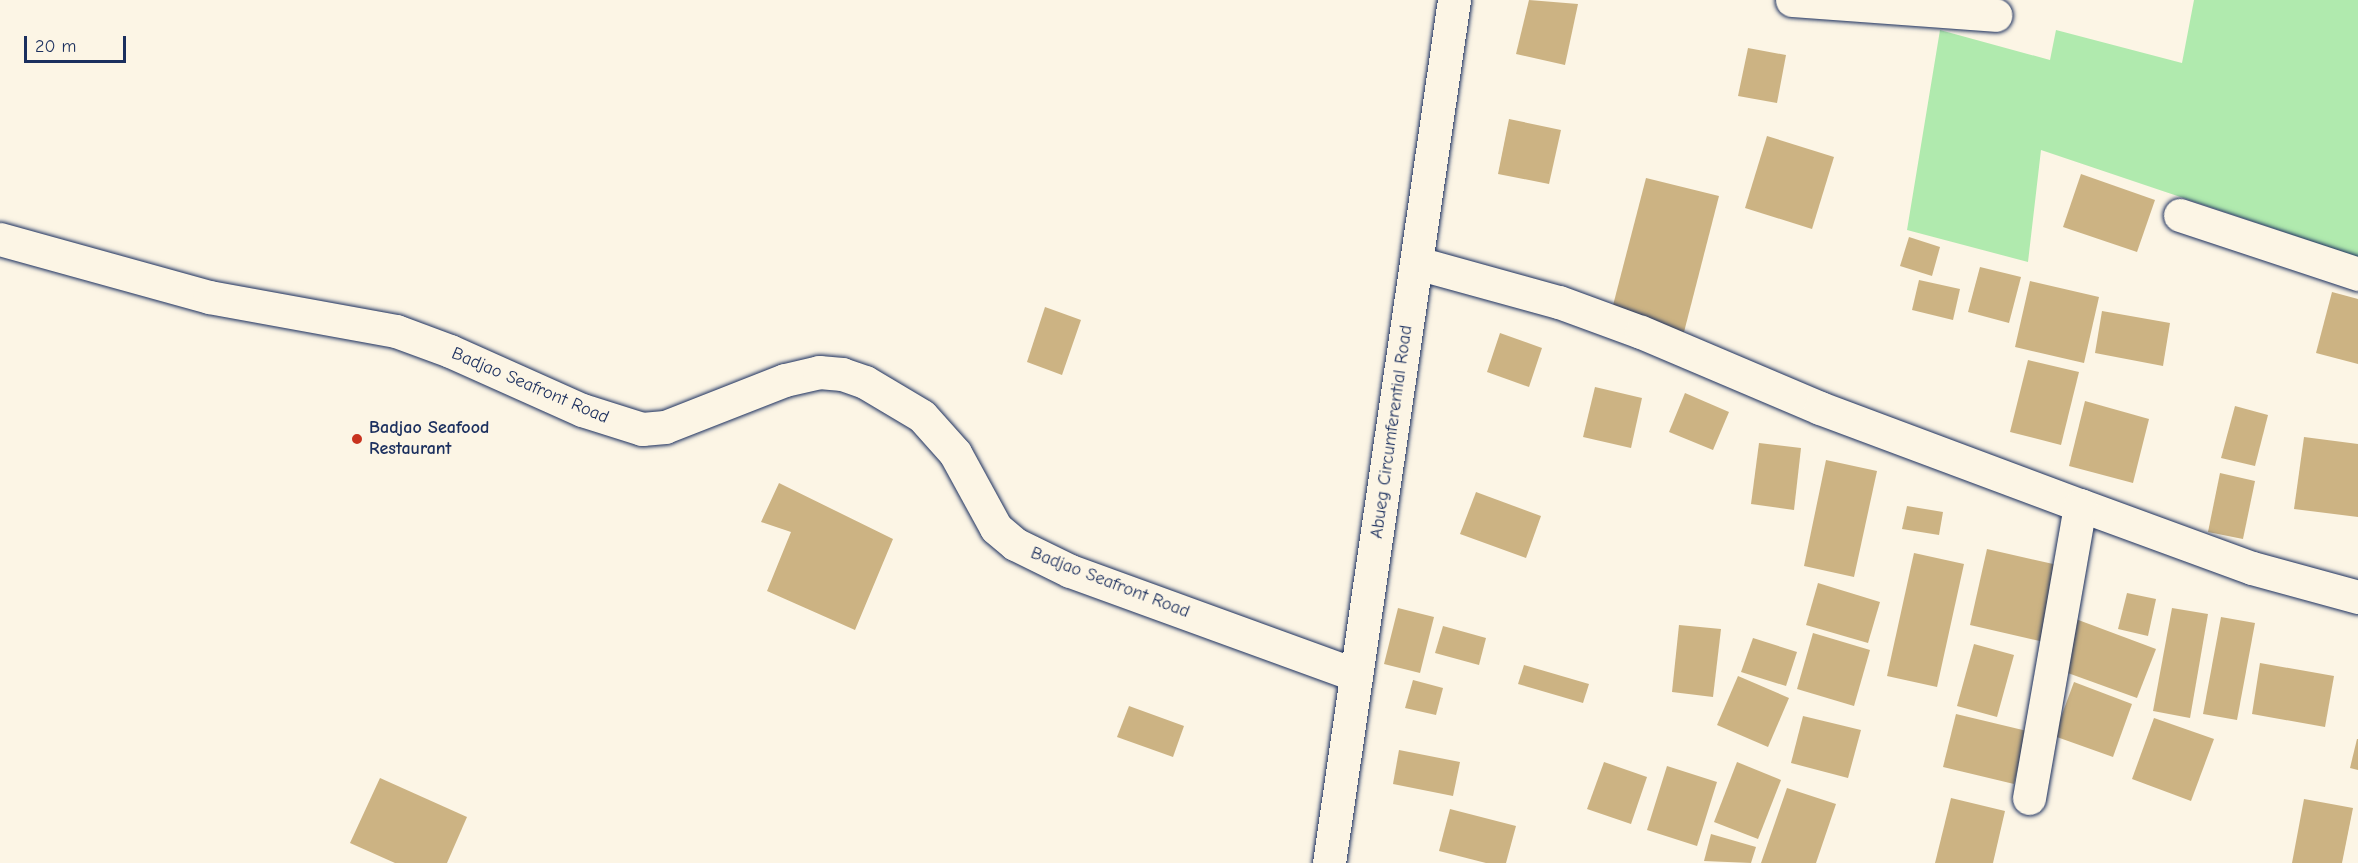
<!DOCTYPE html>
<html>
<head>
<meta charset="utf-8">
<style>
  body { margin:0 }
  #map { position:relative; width:2358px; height:863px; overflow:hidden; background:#fcf5e5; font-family:"Comic Neue",sans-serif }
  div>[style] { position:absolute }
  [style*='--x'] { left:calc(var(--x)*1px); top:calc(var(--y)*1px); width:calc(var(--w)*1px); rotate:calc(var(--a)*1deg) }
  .green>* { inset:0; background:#b0eaae }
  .building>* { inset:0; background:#ccb383 }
  .roads { filter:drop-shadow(0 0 2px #1b2f5e) drop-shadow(0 0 2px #1b2f5e) }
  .minor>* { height:33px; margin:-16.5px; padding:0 16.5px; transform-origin:16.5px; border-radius:16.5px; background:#fcf5e5 }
  .dots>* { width:16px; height:16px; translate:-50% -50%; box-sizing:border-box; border:3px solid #fcf5e5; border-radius:50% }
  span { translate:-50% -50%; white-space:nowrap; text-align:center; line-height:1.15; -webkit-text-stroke:4.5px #fcf5e5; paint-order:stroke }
  .street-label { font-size:18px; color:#1b2f5e }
  .poi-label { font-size:18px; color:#1b2f5e; font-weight:700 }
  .left { translate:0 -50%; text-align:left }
  .scale { position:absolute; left:24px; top:36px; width:102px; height:27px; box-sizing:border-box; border:3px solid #1b2f5e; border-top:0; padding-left:8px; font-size:18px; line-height:21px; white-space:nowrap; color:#1b2f5e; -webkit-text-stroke:4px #fcf5e5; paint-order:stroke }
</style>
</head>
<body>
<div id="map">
  <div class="green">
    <div style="clip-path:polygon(2194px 0,2358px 0,2358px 257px,2041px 150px,2028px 262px,1907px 230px,1940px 30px,2050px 60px,2056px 30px,2182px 63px)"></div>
  </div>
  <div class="building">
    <div style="clip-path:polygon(1529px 0,1578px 4px,1565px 65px,1516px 54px)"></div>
    <div style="clip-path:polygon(1748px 48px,1786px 55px,1777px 103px,1738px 96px)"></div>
    <div style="clip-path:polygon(1509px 119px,1561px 130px,1549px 184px,1498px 174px)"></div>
    <div style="clip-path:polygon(1767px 136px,1834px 157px,1812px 229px,1745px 208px)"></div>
    <div style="clip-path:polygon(2081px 174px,2155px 200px,2137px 252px,2063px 227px)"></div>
    <div style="clip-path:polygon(1646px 178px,1719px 196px,1683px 336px,1610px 317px)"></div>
    <div style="clip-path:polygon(1909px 237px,1940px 247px,1932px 276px,1900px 266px)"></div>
    <div style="clip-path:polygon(1980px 267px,2021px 277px,2009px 323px,1968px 312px)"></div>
    <div style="clip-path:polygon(1919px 280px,1960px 289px,1953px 320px,1912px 310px)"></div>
    <div style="clip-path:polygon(2030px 281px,2099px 297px,2084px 363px,2015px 347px)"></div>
    <div style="clip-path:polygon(2332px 292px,2358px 299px,2358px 364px,2316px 353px)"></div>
    <div style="clip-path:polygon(1045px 307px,1081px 320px,1062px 375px,1027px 362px)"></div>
    <div style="clip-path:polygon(2102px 311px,2170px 323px,2163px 366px,2095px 353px)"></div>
    <div style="clip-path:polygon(1500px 333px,1542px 348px,1529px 387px,1487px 372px)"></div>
    <div style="clip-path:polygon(2028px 360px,2079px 372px,2061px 445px,2010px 432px)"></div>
    <div style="clip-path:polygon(1595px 387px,1642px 398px,1631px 448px,1583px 437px)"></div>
    <div style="clip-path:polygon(1685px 393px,1729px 412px,1713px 450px,1669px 432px)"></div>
    <div style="clip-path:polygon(2085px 401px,2149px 419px,2133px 483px,2069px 466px)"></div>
    <div style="clip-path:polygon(2235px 406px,2268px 415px,2255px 466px,2221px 458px)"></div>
    <div style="clip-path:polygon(2304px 437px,2358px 444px,2358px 517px,2294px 509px)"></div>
    <div style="clip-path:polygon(1759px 443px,1801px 448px,1794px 510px,1751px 504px)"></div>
    <div style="clip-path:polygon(1826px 460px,1877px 471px,1854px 577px,1804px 566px)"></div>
    <div style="clip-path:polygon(2220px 473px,2255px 481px,2243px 539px,2208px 532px)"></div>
    <div style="clip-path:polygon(779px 483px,893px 539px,855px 630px,767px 591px,791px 532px,761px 522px)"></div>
    <div style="clip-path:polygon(1476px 492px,1541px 516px,1526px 558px,1460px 534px)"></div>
    <div style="clip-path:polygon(1907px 506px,1943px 512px,1939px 535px,1902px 529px)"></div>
    <div style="clip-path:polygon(1987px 549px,2062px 566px,2044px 642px,1970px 625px)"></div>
    <div style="clip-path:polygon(1914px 553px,1964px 564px,1937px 687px,1887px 676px)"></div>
    <div style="clip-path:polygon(1818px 583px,1880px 602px,1868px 643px,1806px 625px)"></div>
    <div style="clip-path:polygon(2127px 593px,2156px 599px,2148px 636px,2118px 629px)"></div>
    <div style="clip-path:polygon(1398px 608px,1434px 617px,1420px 673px,1384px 664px)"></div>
    <div style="clip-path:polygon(2172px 608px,2208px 614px,2190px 718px,2153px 711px)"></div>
    <div style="clip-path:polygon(2221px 617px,2255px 623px,2237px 720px,2203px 714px)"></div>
    <div style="clip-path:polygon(2073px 618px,2156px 649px,2137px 698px,2054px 668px)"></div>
    <div style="clip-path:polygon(1679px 625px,1721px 629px,1713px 697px,1672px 692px)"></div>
    <div style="clip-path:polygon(1443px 626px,1486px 638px,1479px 665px,1435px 653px)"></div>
    <div style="clip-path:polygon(1813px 633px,1870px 650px,1854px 706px,1797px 689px)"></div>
    <div style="clip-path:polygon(1753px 638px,1797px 652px,1786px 686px,1741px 672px)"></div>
    <div style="clip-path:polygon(1974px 644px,2014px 655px,1997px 717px,1957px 706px)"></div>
    <div style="clip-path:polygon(2260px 663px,2334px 676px,2325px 727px,2252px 714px)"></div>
    <div style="clip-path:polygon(1524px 665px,1589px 684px,1583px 703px,1518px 684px)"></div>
    <div style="clip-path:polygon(1738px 676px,1789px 698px,1768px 747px,1717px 725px)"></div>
    <div style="clip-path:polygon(1413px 680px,1443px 688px,1436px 715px,1405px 708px)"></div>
    <div style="clip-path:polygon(2074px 682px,2132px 704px,2113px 757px,2054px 736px)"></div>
    <div style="clip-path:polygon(1129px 706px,1184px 726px,1173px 757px,1117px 737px)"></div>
    <div style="clip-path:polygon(1956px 714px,2027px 731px,2014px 784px,1943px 767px)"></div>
    <div style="clip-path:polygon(1803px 716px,1861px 730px,1848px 778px,1791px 763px)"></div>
    <div style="clip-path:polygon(2154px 718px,2214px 739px,2191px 801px,2132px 779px)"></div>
    <div style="clip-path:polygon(2357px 739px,2358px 739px,2358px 770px,2350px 768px)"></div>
    <div style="clip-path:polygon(1399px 750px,1460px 762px,1453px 796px,1393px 784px)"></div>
    <div style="clip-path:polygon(1604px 762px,1647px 777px,1631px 824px,1587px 809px)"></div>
    <div style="clip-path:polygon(1737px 762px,1781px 780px,1758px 839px,1714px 822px)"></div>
    <div style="clip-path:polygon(1667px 766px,1717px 782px,1697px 846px,1647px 830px)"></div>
    <div style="clip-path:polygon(380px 778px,467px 817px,447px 863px,395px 863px,350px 843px)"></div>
    <div style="clip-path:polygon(1787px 788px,1836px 804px,1816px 863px,1761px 863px)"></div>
    <div style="clip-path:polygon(1951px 798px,2005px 811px,1993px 863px,1935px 863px)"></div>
    <div style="clip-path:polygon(2304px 799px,2353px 808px,2342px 863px,2292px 863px)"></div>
    <div style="clip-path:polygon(1450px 809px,1516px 826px,1506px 863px,1486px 863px,1439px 851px)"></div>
    <div style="clip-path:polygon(1711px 834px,1756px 847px,1751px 863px,1704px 861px)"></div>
  </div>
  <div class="roads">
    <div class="minor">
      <div style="--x:1792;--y:0;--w:204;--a:4.2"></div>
      <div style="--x:2180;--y:215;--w:188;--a:18.3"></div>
      <div style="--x:0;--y:239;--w:217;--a:15.5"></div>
      <div style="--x:209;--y:297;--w:190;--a:10.3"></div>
      <div style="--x:396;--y:331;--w:58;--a:20.3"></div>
      <div style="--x:450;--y:351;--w:145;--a:24.1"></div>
      <div style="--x:582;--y:410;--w:63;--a:17.6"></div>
      <div style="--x:642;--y:429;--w:23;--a:-5"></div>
      <div style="--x:665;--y:427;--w:129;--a:-21.4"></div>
      <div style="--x:785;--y:380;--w:35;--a:-13"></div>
      <div style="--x:819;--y:372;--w:23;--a:5"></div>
      <div style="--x:842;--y:374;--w:24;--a:19"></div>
      <div style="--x:865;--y:382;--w:66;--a:30.8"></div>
      <div style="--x:922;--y:416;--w:50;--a:48.3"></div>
      <div style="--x:955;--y:453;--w:85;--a:61.3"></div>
      <div style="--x:996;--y:528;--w:25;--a:40"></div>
      <div style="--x:1015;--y:544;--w:61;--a:26.1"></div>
      <div style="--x:1070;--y:571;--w:304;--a:20"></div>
      <div style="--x:1417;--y:263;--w:147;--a:15.4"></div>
      <div style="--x:1559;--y:302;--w:87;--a:20.1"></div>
      <div style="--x:1641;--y:332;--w:194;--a:23"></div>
      <div style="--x:1820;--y:408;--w:278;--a:20.5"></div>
      <div style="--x:2080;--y:505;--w:183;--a:20.1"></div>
      <div style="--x:2252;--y:568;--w:110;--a:15.3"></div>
      <div style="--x:2029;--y:798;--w:297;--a:-80.1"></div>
      <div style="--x:1329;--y:863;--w:872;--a:-81.76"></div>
    </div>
  </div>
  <div class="dots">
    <div style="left:357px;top:439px;background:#c8321e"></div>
  </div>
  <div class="street-label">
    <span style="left:530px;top:386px;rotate:23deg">Badjao Seafront Road</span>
    <span style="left:1392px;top:432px;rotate:-82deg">Abueg Circumferential Road</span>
    <span style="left:1110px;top:583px;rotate:21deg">Badjao Seafront Road</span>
  </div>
  <div class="poi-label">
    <span class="left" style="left:369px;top:439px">Badjao Seafood<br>Restaurant</span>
  </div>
  <div class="scale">20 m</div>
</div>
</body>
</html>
